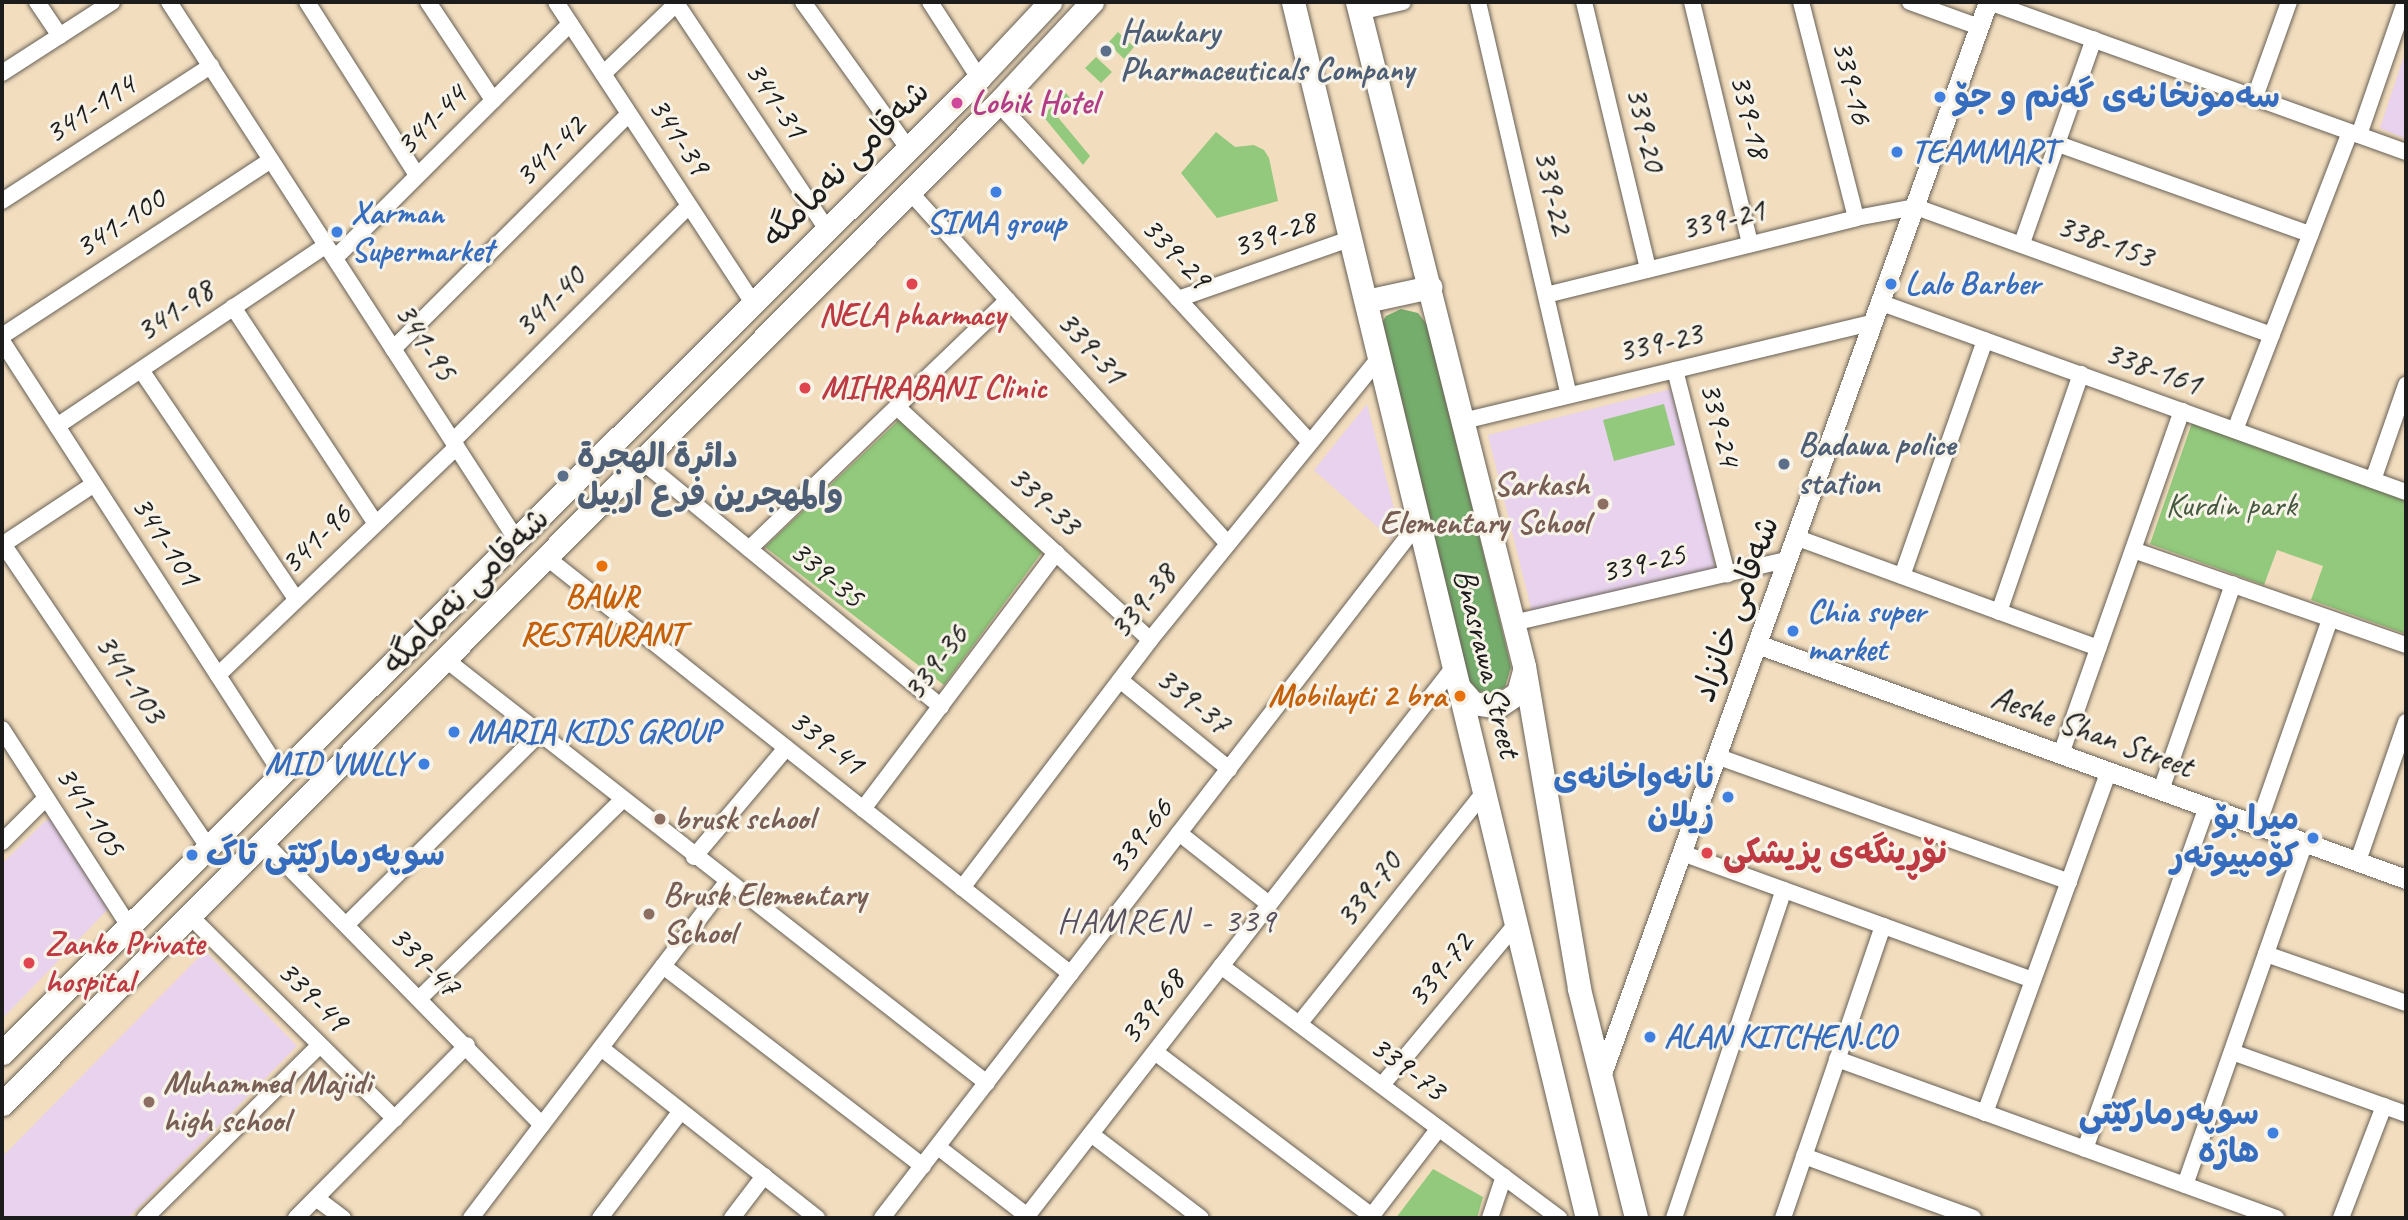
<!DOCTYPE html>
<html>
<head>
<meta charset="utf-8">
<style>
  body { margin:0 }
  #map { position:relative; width:2408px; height:1220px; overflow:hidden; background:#f2ddbe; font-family:Caveat,"Playpen Sans Arabic",sans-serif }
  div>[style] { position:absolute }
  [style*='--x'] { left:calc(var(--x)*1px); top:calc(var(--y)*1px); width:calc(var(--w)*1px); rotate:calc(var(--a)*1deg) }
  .built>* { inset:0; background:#e8d2ee }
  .green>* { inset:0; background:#92c97c }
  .forest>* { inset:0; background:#75ad6c }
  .roads { filter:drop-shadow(0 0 2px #676055) drop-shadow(0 0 2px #676055) }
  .minor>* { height:16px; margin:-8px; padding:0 8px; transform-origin:8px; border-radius:8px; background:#fff }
  .tertiary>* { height:19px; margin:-9.5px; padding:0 9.5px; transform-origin:9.5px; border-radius:9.5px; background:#fff }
  .secondary>* { height:23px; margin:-11.5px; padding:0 11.5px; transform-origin:11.5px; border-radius:11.5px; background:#fff }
  .dots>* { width:19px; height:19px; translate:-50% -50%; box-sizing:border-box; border:4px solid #f7f3e8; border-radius:50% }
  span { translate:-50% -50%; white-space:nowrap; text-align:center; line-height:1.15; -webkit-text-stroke:6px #f7f3e8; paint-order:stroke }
  .service-label { font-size:33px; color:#4e5e75; font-weight:700 }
  .left { translate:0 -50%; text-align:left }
  .street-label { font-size:33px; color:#1c1c1c }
  .shop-label { font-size:33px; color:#366cbe; font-weight:700 }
  .right { translate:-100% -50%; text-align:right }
  .hotel-label { font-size:33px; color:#b23c85; font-weight:700 }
  .health-label { font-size:33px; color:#be3a42; font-weight:700 }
  .education-label { font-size:33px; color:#785e54; font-weight:700 }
  .park-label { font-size:33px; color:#45593e }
  .food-label { font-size:33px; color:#c56008; font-weight:700 }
  .neighbourhood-label { font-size:35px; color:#584f5f; letter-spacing:2px }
  .frame { position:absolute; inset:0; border:4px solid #1c1c1c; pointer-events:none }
</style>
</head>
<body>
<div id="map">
  <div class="built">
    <div style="clip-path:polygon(2406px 50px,2406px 139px,2380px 128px)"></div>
    <div style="clip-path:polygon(1671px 389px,1717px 573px,1533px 616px,1488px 435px)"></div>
    <div style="clip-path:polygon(1367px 404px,1399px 528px,1391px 539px,1314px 470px)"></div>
    <div style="clip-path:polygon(52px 819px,109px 908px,2px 1019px,2px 864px,45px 821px)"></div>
    <div style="clip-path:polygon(205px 951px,297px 1046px,128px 1218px,2px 1218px,2px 1157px)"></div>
  </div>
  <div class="green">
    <div style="clip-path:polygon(1118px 32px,1134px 47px,1124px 59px,1108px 43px)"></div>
    <div style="clip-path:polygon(1096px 57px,1112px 72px,1101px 83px,1085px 68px)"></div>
    <div style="clip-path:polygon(1065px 92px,1072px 100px,1056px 115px,1090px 156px,1083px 165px,1043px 116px)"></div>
    <div style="clip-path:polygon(1216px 132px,1235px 147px,1254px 145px,1264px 150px,1269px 158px,1278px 201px,1217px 218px,1181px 173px)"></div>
    <div style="clip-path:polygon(1664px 404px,1675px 445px,1614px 461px,1603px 420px)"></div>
    <div style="clip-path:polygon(899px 420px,1042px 552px,944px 685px,765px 547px)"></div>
    <div style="clip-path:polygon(2192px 423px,2406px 499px,2406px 634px,2311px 600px,2323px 566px,2277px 550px,2264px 585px,2150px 544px)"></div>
    <div style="clip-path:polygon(1433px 1169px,1483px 1197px,1477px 1218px,1396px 1218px)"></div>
  </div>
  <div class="forest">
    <div style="clip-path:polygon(1401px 309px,1418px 313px,1428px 326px,1511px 667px,1505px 687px,1493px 693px,1479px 691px,1469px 681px,1458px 636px,1444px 599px,1381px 324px,1386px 316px)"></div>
  </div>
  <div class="roads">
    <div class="minor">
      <div style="--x:37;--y:2;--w:41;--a:55.9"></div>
      <div style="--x:169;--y:2;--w:639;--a:57.13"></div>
      <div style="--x:307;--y:2;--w:205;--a:57.6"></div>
      <div style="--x:428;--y:2;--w:118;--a:56.4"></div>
      <div style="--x:556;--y:2;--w:360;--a:56.8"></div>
      <div style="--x:803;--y:2;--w:180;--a:54.3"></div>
      <div style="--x:930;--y:2;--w:90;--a:57.2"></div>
      <div style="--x:1478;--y:2;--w:403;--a:77"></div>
      <div style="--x:1584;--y:2;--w:275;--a:76.5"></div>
      <div style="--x:1692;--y:2;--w:249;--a:76.5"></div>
      <div style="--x:1801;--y:2;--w:223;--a:75.7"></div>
      <div style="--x:1910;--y:2;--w:73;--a:19.9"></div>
      <div style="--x:1989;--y:2;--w:443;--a:19.8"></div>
      <div style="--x:676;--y:3;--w:272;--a:56.3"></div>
      <div style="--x:1359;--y:12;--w:45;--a:-12.8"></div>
      <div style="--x:2;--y:73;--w:131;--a:-32.8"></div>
      <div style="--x:603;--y:74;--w:104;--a:-43.8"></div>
      <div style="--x:2255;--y:97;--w:101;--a:-70.3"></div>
      <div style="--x:998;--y:103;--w:461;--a:47.4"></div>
      <div style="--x:2359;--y:135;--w:141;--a:-70.9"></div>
      <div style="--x:2058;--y:144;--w:268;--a:19.7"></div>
      <div style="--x:910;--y:192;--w:474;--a:47.9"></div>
      <div style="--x:2;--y:201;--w:249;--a:-32.9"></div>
      <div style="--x:2022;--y:243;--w:216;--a:-70.6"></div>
      <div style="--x:335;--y:258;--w:332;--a:-44.9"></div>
      <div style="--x:1546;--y:295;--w:319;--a:-13.9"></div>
      <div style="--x:1856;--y:218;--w:61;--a:-10.4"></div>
      <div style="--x:1916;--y:207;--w:378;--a:19.8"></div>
      <div style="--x:1178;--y:299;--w:181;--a:-19.3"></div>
      <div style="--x:1879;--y:302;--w:560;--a:19.83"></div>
      <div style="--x:233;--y:307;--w:258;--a:56.6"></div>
      <div style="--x:2;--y:336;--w:321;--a:-33.2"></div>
      <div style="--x:2;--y:341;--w:514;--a:57.14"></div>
      <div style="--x:393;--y:349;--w:333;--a:-44.9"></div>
      <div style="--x:141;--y:370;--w:277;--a:55.9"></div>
      <div style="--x:1675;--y:370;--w:211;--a:75.7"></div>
      <div style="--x:897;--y:407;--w:344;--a:42.6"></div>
      <div style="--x:1463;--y:421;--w:420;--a:-13.5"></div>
      <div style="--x:57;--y:426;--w:324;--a:-33.9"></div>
      <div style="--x:2235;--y:430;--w:319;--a:-68.9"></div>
      <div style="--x:453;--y:441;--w:333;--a:-44.9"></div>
      <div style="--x:642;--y:461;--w:387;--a:39.4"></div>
      <div style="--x:2373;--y:480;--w:101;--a:-70.8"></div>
      <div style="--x:1795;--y:537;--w:323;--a:20.1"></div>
      <div style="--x:3;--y:544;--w:366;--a:55.9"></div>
      <div style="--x:2;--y:545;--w:110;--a:-33.5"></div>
      <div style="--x:749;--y:549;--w:359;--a:-43.9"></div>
      <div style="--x:2133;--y:550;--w:289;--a:19.2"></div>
      <div style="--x:546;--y:557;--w:670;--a:38.46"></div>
      <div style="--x:1902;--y:576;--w:250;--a:-70.6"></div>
      <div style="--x:1999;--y:612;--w:252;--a:-71"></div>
      <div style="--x:1513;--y:623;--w:280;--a:-13"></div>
      <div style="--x:445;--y:659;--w:688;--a:38.04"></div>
      <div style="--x:218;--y:675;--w:330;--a:-43.7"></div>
      <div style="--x:1120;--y:680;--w:141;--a:39.2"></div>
      <div style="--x:2;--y:729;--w:234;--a:57.2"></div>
      <div style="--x:2061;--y:754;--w:364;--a:-70.6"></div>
      <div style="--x:1716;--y:756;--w:375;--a:19.6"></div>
      <div style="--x:2161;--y:790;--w:218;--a:-70.7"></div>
      <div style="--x:863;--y:809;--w:321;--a:-53"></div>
      <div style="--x:2258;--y:825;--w:218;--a:-70.7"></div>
      <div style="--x:1179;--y:833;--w:115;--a:38.3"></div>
      <div style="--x:263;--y:841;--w:398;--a:45.5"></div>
      <div style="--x:2;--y:842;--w:62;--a:-45"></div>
      <div style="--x:1682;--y:853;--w:373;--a:19.9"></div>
      <div style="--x:694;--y:857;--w:143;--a:-49.8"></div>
      <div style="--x:2358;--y:861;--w:147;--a:-70.9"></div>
      <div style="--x:962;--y:888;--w:311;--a:-52.8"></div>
      <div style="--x:1150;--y:640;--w:362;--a:-50.9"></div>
      <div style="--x:189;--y:915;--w:290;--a:44.7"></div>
      <div style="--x:347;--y:924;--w:269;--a:-44.7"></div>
      <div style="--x:2266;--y:954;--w:148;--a:19.3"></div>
      <div style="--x:663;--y:966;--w:328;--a:37.6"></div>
      <div style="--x:1221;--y:966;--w:422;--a:36.7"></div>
      <div style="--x:420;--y:998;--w:283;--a:-44.4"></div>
      <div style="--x:1299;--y:1024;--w:297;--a:-51.4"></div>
      <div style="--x:601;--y:1048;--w:275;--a:38.2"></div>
      <div style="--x:1155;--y:1052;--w:272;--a:37.1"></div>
      <div style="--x:2232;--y:1052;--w:185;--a:19.6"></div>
      <div style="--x:1837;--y:1059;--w:467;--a:19.9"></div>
      <div style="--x:1382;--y:1085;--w:209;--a:-50.2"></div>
      <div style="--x:1985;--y:1113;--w:364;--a:-70.1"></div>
      <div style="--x:1091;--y:1134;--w:138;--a:37.4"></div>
      <div style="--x:938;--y:1147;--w:116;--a:37.7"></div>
      <div style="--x:2085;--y:1149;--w:364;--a:-70.4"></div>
      <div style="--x:1804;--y:1156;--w:180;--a:20.1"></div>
      <div style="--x:2185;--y:1185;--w:363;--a:-70.7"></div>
      <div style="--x:316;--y:1198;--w:34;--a:37"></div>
      <div style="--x:1027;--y:1216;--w:694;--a:-52.14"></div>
      <div style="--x:145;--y:1218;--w:246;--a:-44.7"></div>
      <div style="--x:296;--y:1218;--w:243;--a:-45.3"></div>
      <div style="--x:471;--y:1218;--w:422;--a:-52.7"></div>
      <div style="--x:600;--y:1218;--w:134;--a:-52.9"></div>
      <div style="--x:732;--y:1218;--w:53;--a:-52.7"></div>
      <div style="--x:882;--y:1218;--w:879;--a:-52.35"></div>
      <div style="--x:1370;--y:1218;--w:113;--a:-52.5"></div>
      <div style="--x:1490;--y:1218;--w:44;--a:-71.6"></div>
      <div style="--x:1674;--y:1218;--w:346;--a:-71.5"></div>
      <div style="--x:1783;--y:1218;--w:309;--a:-71.1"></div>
      <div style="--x:2341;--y:1218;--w:120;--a:-69"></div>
    </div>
    <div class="tertiary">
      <div style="--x:1757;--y:644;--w:690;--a:19.91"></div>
      <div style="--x:1600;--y:1079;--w:1145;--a:-70.19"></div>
    </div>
    <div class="secondary">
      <div style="--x:1293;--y:2;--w:1251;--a:76.41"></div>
      <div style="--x:1357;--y:2;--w:685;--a:75.88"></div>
      <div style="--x:1524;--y:666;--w:328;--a:80.3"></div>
      <div style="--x:1579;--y:989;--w:236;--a:76"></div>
      <div style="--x:1366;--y:301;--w:66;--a:-12.3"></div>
      <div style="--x:1458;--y:686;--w:23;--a:49"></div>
      <div style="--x:1473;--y:703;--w:24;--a:9"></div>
      <div style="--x:1497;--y:707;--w:25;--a:-34"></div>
      <div style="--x:1518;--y:693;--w:24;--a:-75"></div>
      <div style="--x:2;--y:1053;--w:1380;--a:-44.94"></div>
      <div style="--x:979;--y:78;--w:104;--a:-46.9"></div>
      <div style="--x:2;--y:1104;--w:1412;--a:-45.14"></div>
      <div style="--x:998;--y:103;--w:138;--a:-47.1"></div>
    </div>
  </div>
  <div class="dots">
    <div style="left:1106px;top:51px;background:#5c6f8a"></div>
    <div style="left:1940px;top:97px;background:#3f7fe0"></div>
    <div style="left:957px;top:103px;background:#d1479c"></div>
    <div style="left:1897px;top:152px;background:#3f7fe0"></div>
    <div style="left:996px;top:192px;background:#3f7fe0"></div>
    <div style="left:337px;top:232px;background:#3f7fe0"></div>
    <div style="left:912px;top:284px;background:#e0444e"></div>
    <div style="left:1891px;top:284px;background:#3f7fe0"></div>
    <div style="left:805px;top:388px;background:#e0444e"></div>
    <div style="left:1784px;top:464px;background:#5c6f8a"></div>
    <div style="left:563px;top:476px;background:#5c6f8a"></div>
    <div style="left:1603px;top:504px;background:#8d6e63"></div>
    <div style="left:602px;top:566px;background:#e8710a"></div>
    <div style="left:1793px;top:631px;background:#3f7fe0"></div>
    <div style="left:1460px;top:696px;background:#e8710a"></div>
    <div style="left:454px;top:732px;background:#3f7fe0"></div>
    <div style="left:424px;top:764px;background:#3f7fe0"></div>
    <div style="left:1728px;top:797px;background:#3f7fe0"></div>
    <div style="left:660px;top:819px;background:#8d6e63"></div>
    <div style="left:2313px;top:838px;background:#3f7fe0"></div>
    <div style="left:1707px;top:853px;background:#e0444e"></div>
    <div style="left:192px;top:855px;background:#3f7fe0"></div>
    <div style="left:649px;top:914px;background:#8d6e63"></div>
    <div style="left:29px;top:963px;background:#e0444e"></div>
    <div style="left:1650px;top:1037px;background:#3f7fe0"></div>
    <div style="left:149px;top:1102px;background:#8d6e63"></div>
    <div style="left:2273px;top:1133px;background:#3f7fe0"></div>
  </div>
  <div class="service-label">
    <span class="left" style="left:1120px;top:51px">Hawkary<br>Pharmaceuticals Company</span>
    <span class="left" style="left:1798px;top:464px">Badawa police<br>station</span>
    <span class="left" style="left:577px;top:476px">دائرة الهجرة<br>والمهجرين فرع اربيل</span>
  </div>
  <div class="street-label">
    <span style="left:1852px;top:82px;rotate:76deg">339-16</span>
    <span style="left:776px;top:100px;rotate:56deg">341-31</span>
    <span style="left:90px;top:109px;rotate:-33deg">341-114</span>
    <span style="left:1750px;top:116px;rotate:76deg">339-18</span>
    <span style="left:431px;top:120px;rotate:-45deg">341-44</span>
    <span style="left:1645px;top:129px;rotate:77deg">339-20</span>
    <span style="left:679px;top:136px;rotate:57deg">341-39</span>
    <span style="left:550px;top:151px;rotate:-45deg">341-42</span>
    <span style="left:846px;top:164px;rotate:-45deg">شەقامی نەمامگە</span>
    <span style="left:1553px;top:192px;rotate:77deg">339-22</span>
    <span style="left:1723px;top:220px;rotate:-14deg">339-21</span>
    <span style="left:120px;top:223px;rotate:-33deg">341-100</span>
    <span style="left:1274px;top:234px;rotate:-19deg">339-28</span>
    <span style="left:2105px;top:242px;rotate:20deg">338-153</span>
    <span style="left:1176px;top:253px;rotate:47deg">339-29</span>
    <span style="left:550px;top:302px;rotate:-45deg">341-40</span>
    <span style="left:175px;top:311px;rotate:-34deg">341-98</span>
    <span style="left:425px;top:342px;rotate:57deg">341-95</span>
    <span style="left:1660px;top:343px;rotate:-13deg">339-23</span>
    <span style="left:1091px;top:348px;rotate:48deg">339-31</span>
    <span style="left:2153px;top:369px;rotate:20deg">338-161</span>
    <span style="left:1720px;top:424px;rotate:76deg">339-24</span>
    <span style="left:1044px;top:501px;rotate:43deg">339-33</span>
    <span style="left:316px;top:539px;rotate:-44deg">341-96</span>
    <span style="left:166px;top:541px;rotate:57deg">341-101</span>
    <span style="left:1643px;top:563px;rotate:-13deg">339-25</span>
    <span style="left:827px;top:574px;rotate:40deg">339-35</span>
    <span style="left:466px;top:591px;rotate:-45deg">شەقامی نەمامگە</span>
    <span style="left:1143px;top:602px;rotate:-51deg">339-38</span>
    <span style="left:1736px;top:609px;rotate:-70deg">شەقامی خانزاد</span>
    <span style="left:936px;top:663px;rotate:-53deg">339-36</span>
    <span style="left:1487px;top:663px;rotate:76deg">Bnasrawa Street</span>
    <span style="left:130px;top:679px;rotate:56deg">341-103</span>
    <span style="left:1193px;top:701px;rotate:39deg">339-37</span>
    <span style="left:2092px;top:732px;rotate:20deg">Aeshe Shan Street</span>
    <span style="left:827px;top:742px;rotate:38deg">339-41</span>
    <span style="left:90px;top:811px;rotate:57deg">341-105</span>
    <span style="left:1140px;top:836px;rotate:-52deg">339-66</span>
    <span style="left:1369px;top:890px;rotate:-52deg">339-70</span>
    <span style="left:425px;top:961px;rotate:45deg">339-47</span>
    <span style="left:1440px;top:970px;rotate:-51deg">339-72</span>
    <span style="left:313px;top:996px;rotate:45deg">339-49</span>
    <span style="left:1152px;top:1007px;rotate:-52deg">339-68</span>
    <span style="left:1408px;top:1068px;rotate:37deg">339-73</span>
  </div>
  <div class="shop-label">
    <span class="left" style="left:1954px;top:97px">سەمونخانەی گەنم و جۆ</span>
    <span class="left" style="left:1911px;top:152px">TEAMMART</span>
    <span class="left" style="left:351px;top:232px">Xarman<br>Supermarket</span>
    <span style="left:996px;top:223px">SIMA group</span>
    <span class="left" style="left:1905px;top:284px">Lalo Barber</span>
    <span class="left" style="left:1807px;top:631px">Chia super<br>market</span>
    <span class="left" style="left:468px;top:732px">MARIA KIDS GROUP</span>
    <span class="right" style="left:410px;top:764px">MID VWLLY</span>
    <span class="right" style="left:1714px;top:797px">نانەواخانەی<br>زیلان</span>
    <span class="right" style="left:2299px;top:838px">میرا بۆ<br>کۆمپیوتەر</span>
    <span class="left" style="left:206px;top:855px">سوپەرمارکێتی تاگ</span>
    <span class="left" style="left:1664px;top:1037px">ALAN KITCHEN.CO</span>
    <span class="right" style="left:2259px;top:1133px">سوپەرمارکێتی<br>هاژە</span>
  </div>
  <div class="hotel-label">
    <span class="left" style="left:971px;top:103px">Lobik Hotel</span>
  </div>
  <div class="health-label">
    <span style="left:912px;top:315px">NELA pharmacy</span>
    <span class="left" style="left:821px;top:388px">MIHRABANI Clinic</span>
    <span class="left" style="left:1723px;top:853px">نۆڕینگەی پزیشکی</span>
    <span class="left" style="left:45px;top:963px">Zanko Private<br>hospital</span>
  </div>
  <div class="education-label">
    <span class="right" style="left:1589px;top:504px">Sarkash<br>Elementary School</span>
    <span class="left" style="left:674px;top:819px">brusk school</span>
    <span class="left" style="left:663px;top:914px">Brusk Elementary<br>School</span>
    <span class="left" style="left:163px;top:1102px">Muhammed Majidi<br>high school</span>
  </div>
  <div class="park-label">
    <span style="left:2231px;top:506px">Kurdin park</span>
  </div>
  <div class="food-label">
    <span style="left:602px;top:616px">BAWR<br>RESTAURANT</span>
    <span class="right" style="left:1446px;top:696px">Mobilayti 2 bra</span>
  </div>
  <div class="neighbourhood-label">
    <span style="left:1167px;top:921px">HAMREN - 339</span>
  </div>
  <div class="frame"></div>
</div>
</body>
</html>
